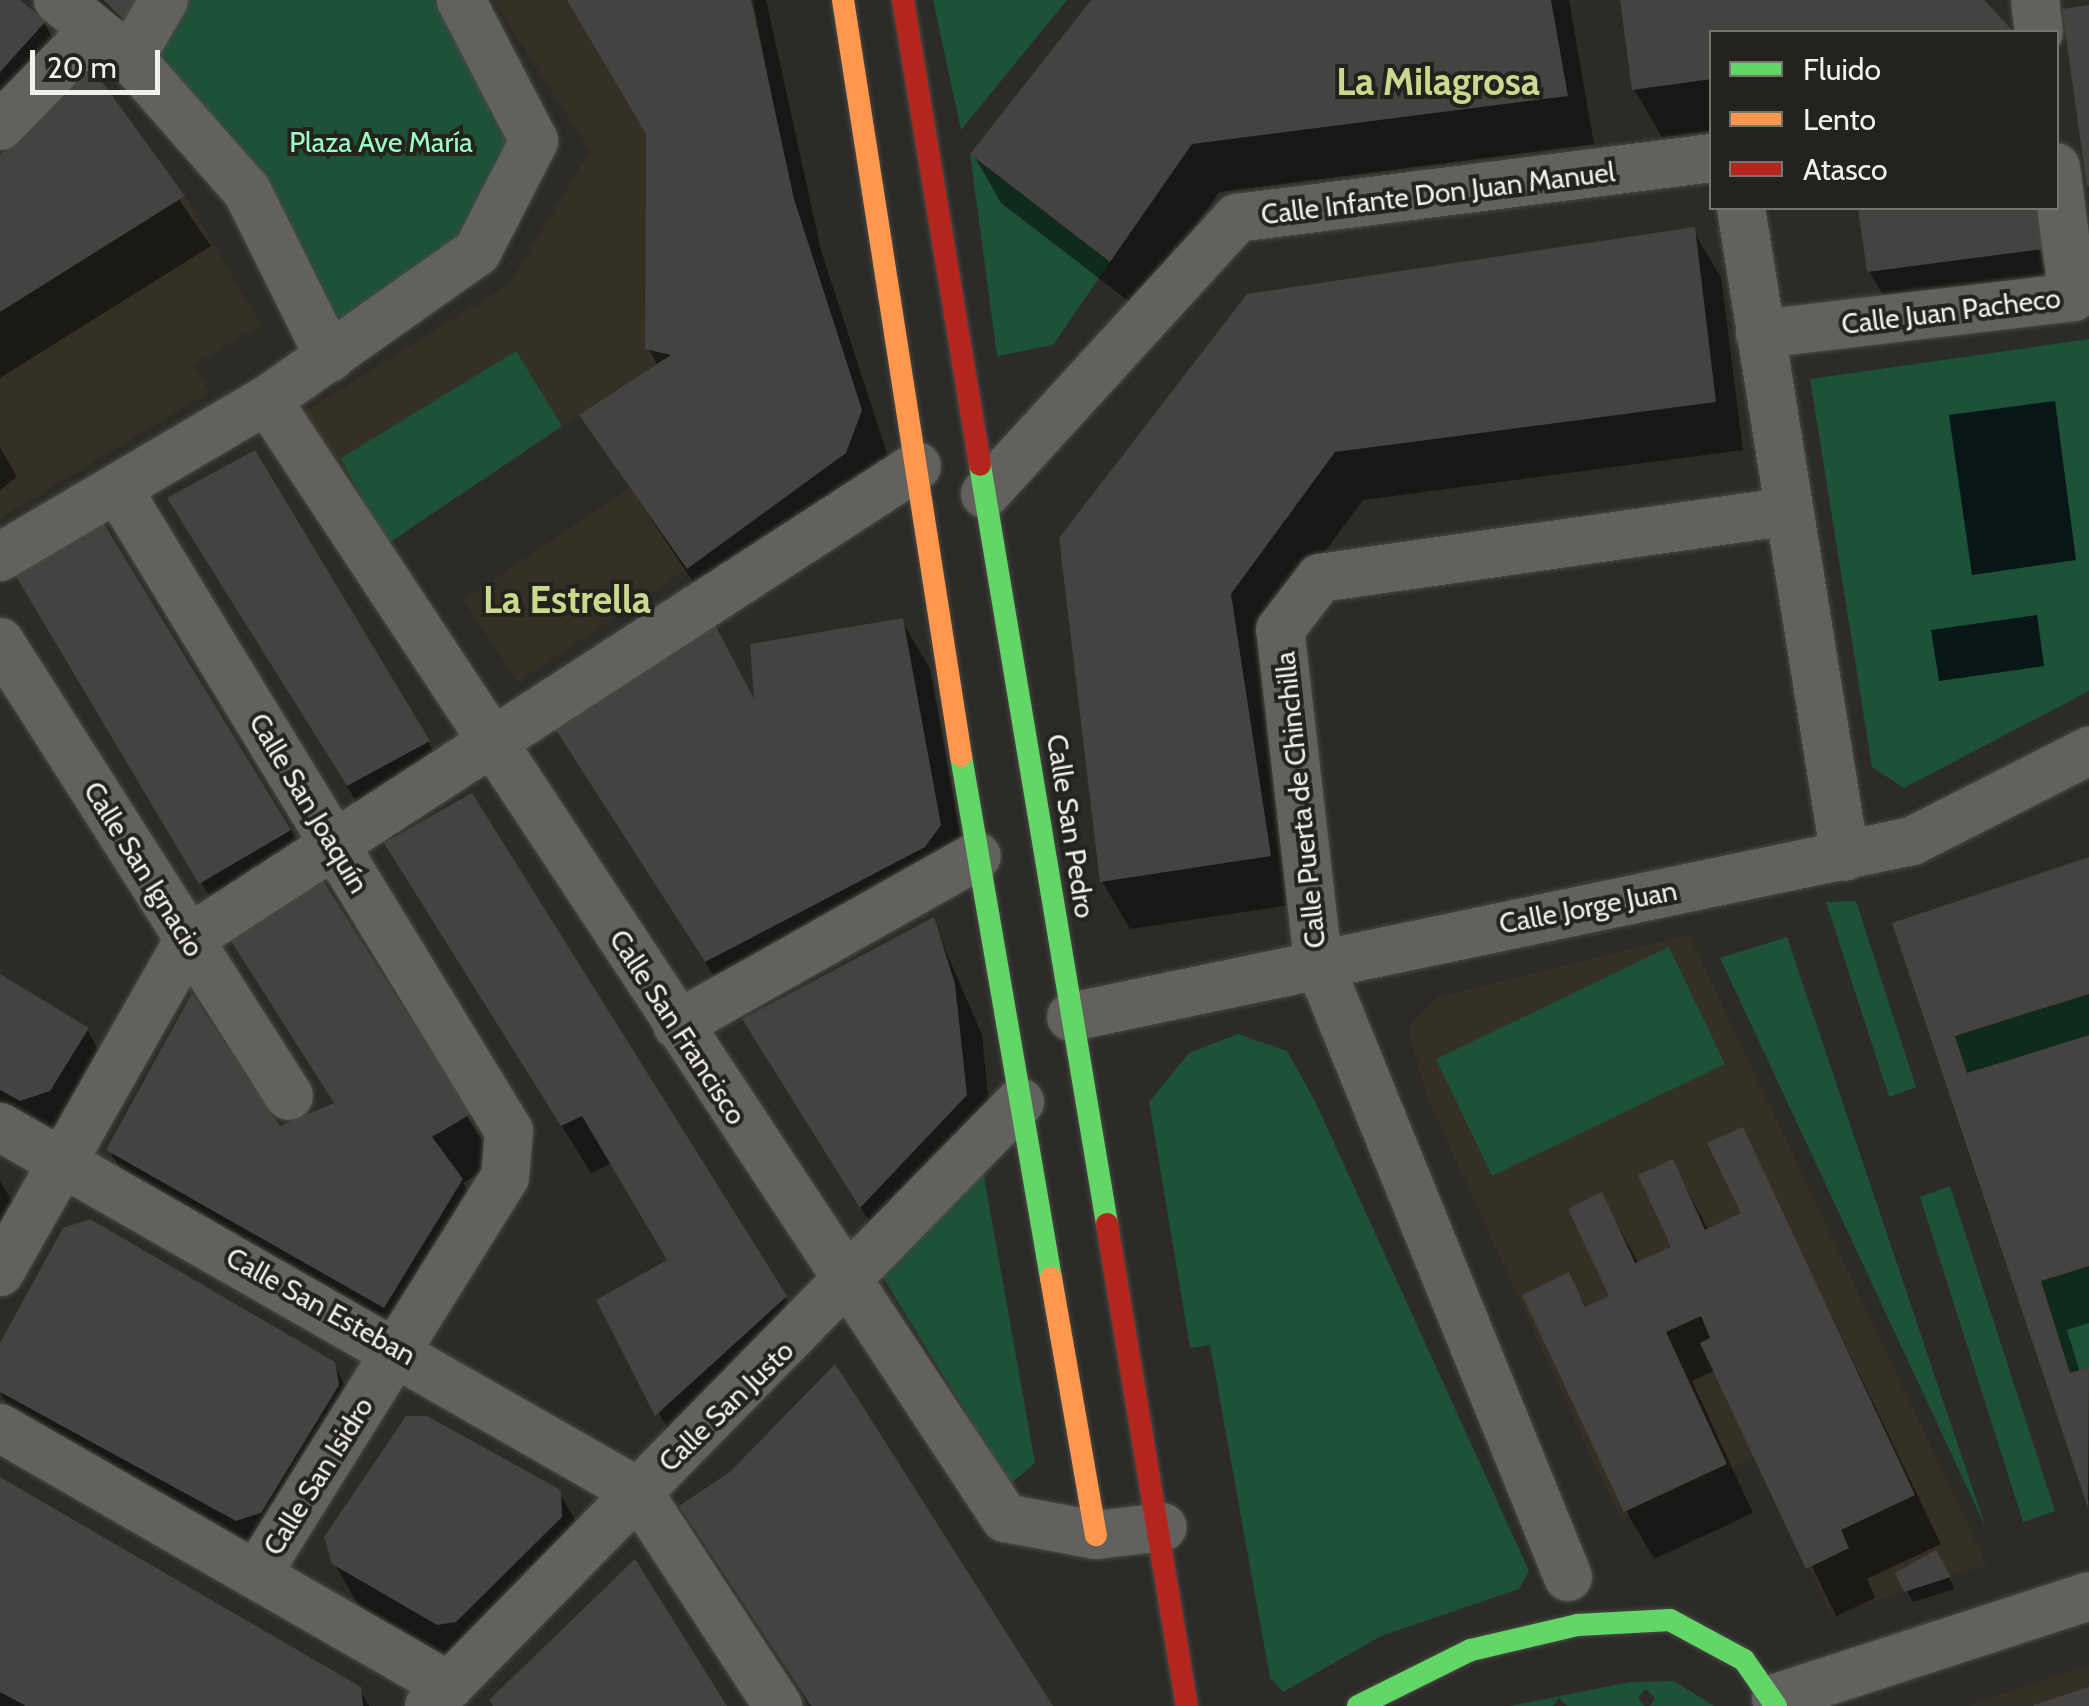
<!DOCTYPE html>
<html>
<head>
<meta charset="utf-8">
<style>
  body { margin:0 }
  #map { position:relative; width:2089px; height:1706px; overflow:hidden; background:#2c2b28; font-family:Cabin,sans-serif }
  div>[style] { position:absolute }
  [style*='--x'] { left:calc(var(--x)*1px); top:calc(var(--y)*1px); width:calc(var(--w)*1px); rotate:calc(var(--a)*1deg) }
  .built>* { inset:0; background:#343026 }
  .green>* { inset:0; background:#1d5138 }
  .water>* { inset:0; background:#081617 }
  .shadow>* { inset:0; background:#0007 }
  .building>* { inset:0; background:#444341 }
  .roads { filter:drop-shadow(0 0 2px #494845) drop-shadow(0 0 2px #494845) }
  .street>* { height:48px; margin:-24px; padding:0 24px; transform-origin:24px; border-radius:24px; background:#62615e }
  .fast>* { height:22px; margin:-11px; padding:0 11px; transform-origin:11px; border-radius:11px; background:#63d668 }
  .slow>* { height:22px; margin:-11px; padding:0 11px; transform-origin:11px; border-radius:11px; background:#ff974d }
  .jam>* { height:22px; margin:-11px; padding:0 11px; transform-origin:11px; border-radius:11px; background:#b3261e }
  span { translate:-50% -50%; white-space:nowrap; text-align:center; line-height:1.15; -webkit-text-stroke:8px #24221d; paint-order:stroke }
  .park-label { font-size:28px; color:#9cfdc7 }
  .street-label { font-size:28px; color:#f2f0ed }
  .district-label { font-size:38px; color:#cad98d; font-weight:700 }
  .legend { position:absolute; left:1709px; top:30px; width:350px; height:180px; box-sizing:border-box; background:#24221d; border:2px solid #767470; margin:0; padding:12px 18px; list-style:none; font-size:30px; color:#f2f0ed }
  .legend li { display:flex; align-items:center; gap:20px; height:50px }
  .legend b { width:50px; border:2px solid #767470 }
  .scale { position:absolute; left:30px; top:50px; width:130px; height:45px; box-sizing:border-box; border:5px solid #f2f0ed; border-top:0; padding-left:12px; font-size:30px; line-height:35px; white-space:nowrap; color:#f2f0ed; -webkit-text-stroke:8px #24221d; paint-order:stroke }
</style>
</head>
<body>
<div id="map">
  <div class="built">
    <div style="clip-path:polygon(493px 0,567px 0,646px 134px,671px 355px,386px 545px,303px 413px,509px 284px,590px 151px)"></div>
    <div style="clip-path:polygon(185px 196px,261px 325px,194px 365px,209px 392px,0 518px,0 312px)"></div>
    <div style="clip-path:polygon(634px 485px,687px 569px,517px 682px,463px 600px)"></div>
    <div style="clip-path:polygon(1689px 935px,1987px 1565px,1832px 1615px,1754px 1457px,1622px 1519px,1584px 1441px,1426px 1095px,1408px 1027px,1438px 997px)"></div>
    <div style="clip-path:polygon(2089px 1665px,2089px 1706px,1967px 1706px)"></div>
  </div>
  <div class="green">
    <div style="clip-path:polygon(189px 0,451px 0,526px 152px,460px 256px,332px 352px,145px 69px)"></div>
    <div style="clip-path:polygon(933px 0,1067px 0,961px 130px)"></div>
    <div style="clip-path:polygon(970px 154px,1110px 262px,1053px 345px,997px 356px)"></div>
    <div style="clip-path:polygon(2089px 339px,2089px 691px,1904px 788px,1872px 767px,1810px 379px)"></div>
    <div style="clip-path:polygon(516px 351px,562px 426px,386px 545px,341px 458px)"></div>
    <div style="clip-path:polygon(1856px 901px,1916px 1087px,1889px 1097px,1826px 902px)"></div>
    <div style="clip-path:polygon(1787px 937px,1986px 1528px,1720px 958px)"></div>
    <div style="clip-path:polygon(1669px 947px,1725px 1064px,1492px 1176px,1436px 1059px)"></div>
    <div style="clip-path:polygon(2089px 994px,2089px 1035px,1967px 1073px,1955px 1036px)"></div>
    <div style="clip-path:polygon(1238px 1034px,1287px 1051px,1315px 1101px,1529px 1571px,1519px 1589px,1381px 1636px,1283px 1692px,1270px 1678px,1210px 1345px,1190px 1348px,1149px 1102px,1189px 1053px)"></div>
    <div style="clip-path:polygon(981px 1159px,1035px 1463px,1010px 1484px,879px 1271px)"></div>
    <div style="clip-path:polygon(1950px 1186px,2055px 1511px,2023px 1522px,1920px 1197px)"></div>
    <div style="clip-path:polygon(2089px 1266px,2089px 1367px,2070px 1373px,2041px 1281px)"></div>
    <div style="clip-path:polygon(1674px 1681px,1714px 1706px,1650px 1706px,1655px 1698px,1646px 1689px,1638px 1697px,1644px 1706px,1567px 1706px,1559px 1698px,1553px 1706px,1510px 1706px,1630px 1682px)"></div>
  </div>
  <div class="water">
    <div style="clip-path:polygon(2055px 401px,2076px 560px,1972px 575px,1949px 415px)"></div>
    <div style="clip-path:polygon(2037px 615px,2044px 666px,1939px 681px,1931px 630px)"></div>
  </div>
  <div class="shadow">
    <div style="clip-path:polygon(0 0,16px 0,44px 23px,72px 71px,0 151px)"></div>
    <div style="clip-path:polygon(88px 0,172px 0,147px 56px)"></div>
    <div style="clip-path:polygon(610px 0,748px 0,794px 212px,753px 0,766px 0,821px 250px,889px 460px,716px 616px,582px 416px,658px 366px,648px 348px,649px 134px)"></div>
    <div style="clip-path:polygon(1094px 0,1569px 0,1594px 144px,1219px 192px,1139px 309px,1001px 203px,973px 154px)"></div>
    <div style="clip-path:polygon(1623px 0,1979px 0,2011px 32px,1712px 32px,1712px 131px,1662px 137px,1634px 89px)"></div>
    <div style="clip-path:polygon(91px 72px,211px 246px,0 378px,0 158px)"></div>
    <div style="clip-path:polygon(1861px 208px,2035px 208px,2042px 262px,2069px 298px,1897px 319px,1869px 271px)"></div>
    <div style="clip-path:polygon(1693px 230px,1721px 278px,1743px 450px,1363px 500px,1257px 643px,1297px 904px,1130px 929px,1102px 881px,1062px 538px)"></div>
    <div style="clip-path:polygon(0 447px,17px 477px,0 490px)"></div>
    <div style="clip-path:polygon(103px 527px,496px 1163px,463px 1183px,489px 1229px,413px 1355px,137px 1198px,109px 1150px,279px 1129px,335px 1105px,45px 622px)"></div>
    <div style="clip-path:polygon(199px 547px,428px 742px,456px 790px,376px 833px)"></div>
    <div style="clip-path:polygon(902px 621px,930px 669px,968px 874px,735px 1009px,588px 779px,757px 705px)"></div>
    <div style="clip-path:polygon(387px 844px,785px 1298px,813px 1346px,685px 1462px,600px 1301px,670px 1261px,612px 1163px,591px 1173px)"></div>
    <div style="clip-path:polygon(2089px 860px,2089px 1323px,2067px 1330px,2080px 1372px,2089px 1369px,2089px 1502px,1895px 925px)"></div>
    <div style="clip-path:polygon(933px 921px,982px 1035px,993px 1145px,890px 1254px,773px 1068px)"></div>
    <div style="clip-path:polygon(0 977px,87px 1030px,108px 1067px,70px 1128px,43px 1138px,0 1113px)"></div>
    <div style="clip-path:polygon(1742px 1130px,1941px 1544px,1867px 1579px,1875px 1598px,1836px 1616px,1716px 1370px,1692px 1381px,1753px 1513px,1654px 1559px,1626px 1511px,1568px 1276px,1587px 1309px,1612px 1298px,1601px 1196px,1639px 1264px,1675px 1248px,1672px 1162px,1709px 1231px,1745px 1215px)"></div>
    <div style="clip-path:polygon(0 1181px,29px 1230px,0 1284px)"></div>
    <div style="clip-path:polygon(0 1348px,333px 1364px,361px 1414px,265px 1569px,26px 1438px,0 1392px)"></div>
    <div style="clip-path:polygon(0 1480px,359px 1689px,369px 1706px,0 1706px)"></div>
    <div style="clip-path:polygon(559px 1492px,587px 1541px,466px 1673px,363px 1613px,334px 1563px)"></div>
    <div style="clip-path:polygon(683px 1507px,1050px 1706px,810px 1706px)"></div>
    <div style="clip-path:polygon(1935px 1553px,1955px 1589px,1913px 1602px,1898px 1574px)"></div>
  </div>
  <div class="building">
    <div style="clip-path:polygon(0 0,20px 0,46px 21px,0 72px)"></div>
    <div style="clip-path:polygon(103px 0,137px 0,125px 21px)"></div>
    <div style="clip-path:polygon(567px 0,751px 0,794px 199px,862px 410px,846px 453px,687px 569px,579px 415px,671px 355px,645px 349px,646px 134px)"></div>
    <div style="clip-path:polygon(1091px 0,1551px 0,1568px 96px,1192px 144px,1110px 262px,970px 154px)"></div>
    <div style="clip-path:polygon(1620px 0,1984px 0,2014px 32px,1712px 32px,1712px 79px,1632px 90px)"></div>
    <div style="clip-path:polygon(2089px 5px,2089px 186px,2087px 187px,2062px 9px)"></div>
    <div style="clip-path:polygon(92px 68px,185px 196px,0 312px,0 155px)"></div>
    <div style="clip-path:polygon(1858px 208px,2037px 208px,2043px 249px,1867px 272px)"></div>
    <div style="clip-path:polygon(1695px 227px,1716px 402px,1335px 452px,1231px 594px,1271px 856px,1100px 882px,1059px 538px,1247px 294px)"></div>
    <div style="clip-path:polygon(255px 450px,430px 741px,347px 786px,167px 498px)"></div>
    <div style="clip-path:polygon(104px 524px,291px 830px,199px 884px,14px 573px)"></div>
    <div style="clip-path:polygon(903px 618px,941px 825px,925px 847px,705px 962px,556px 730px,713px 621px,754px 699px,750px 644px)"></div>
    <div style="clip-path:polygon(472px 793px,787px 1296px,655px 1416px,596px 1300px,667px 1260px,582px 1116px,561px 1126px,384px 843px)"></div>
    <div style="clip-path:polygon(2089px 857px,2089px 994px,1955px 1036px,1967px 1073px,2089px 1035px,2089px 1266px,2041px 1281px,2070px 1373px,2089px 1367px,2088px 1508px,1892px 923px)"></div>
    <div style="clip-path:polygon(320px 876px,471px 1114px,432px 1137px,463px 1179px,384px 1308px,106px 1150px,192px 993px,280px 1126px,334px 1103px,226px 933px)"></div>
    <div style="clip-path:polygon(934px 917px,955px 984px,967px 1095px,860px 1208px,742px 1019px)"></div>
    <div style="clip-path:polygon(0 974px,89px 1028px,50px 1091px,20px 1101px,0 1090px)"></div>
    <div style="clip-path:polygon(1743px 1127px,1915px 1495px,1841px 1530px,1849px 1548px,1806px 1569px,1700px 1343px,1710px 1338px,1701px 1316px,1666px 1332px,1727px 1464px,1624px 1512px,1522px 1295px,1569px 1272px,1585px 1307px,1609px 1296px,1568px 1209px,1602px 1192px,1635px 1263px,1671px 1247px,1638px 1175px,1673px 1159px,1705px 1230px,1741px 1213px,1707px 1143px)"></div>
    <div style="clip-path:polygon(90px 1219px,335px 1362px,339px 1385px,261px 1513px,236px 1521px,0 1392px,0 1343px,63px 1228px)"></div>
    <div style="clip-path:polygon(835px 1364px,858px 1399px,1053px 1706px,811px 1706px,679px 1506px,730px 1472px)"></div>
    <div style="clip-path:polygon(406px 1416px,427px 1416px,561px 1490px,562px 1517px,456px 1622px,437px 1625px,332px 1564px,324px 1537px)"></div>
    <div style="clip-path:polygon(0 1477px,361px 1687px,363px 1706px,26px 1706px,0 1692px)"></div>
    <div style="clip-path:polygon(1936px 1550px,1951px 1577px,1904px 1592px,1895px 1573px)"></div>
    <div style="clip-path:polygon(635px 1559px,727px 1706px,493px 1706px,489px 1700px)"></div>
    <div style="clip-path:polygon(2089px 1687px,2089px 1706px,2034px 1706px,2034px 1705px)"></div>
  </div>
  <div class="roads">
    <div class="street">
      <div style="--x:58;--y:0;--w:92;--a:38.9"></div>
      <div style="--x:130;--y:58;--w:177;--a:48.7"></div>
      <div style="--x:247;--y:191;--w:186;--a:63.6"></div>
      <div style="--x:2035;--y:0;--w:32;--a:83"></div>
      <div style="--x:130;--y:58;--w:67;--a:-59.6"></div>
      <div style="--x:0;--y:126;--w:134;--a:-45.6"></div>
      <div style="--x:1741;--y:208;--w:657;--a:80.9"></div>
      <div style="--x:1760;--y:334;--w:315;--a:-6.7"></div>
      <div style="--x:2073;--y:297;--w:131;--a:-97.5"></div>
      <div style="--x:267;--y:400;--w:1340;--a:56.57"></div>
      <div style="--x:1005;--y:1518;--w:93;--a:10.6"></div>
      <div style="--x:1096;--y:1535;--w:67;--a:-6.8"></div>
      <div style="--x:117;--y:488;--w:753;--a:58.63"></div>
      <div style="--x:509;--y:1131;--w:46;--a:95"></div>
      <div style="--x:505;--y:1177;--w:467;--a:122"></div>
      <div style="--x:985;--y:494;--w:374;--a:-47.6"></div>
      <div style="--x:1237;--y:218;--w:479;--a:-7.2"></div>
      <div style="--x:0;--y:557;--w:310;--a:-30.5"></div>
      <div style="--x:267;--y:400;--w:257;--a:-35.2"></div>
      <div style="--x:477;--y:252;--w:125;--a:-62.8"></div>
      <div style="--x:534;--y:141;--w:159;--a:-117.4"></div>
      <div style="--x:0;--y:642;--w:538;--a:57.52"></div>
      <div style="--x:1071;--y:1017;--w:859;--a:-11.82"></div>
      <div style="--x:1912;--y:841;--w:199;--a:-27"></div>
      <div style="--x:677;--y:1025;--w:344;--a:-29.4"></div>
      <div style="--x:0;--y:1127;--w:735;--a:29.77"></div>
      <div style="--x:638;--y:1492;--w:256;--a:56.8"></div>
      <div style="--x:0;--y:1272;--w:383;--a:-60.4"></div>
      <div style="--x:189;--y:939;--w:868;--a:-33.01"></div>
      <div style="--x:0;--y:1428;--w:518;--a:29.88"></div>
      <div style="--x:1568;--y:1577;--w:665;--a:-112.09"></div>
      <div style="--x:1318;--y:961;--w:333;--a:-96.5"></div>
      <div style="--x:1280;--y:630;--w:66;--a:-52.4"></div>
      <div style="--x:1320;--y:578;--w:470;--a:-8.1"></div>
      <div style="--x:1776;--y:1698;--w:329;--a:-18"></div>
      <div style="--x:429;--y:1706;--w:845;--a:-45.62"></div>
    </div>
    <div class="fast">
      <div style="--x:980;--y:465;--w:770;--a:80.5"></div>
      <div style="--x:961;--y:756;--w:530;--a:80.22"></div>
      <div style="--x:1358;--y:1706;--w:126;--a:-26.4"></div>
      <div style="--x:1471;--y:1650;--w:110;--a:-13.2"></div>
      <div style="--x:1578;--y:1625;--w:92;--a:-3.1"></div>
      <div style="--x:1670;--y:1620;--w:84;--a:28.4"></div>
      <div style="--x:1744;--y:1660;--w:56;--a:55.2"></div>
    </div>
    <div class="slow">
      <div style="--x:843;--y:0;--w:765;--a:81.13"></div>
      <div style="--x:1051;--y:1278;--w:261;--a:80.1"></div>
    </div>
    <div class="jam">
      <div style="--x:903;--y:0;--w:471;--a:80.6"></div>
      <div style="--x:1107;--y:1224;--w:489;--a:80.6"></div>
    </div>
  </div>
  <div class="park-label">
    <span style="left:381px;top:142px">Plaza Ave María</span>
  </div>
  <div class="street-label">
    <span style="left:1438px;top:193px;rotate:-7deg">Calle Infante Don Juan Manuel</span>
    <span style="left:1951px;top:311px;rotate:-7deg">Calle Juan Pacheco</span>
    <span style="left:1300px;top:800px;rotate:-96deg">Calle Puerta de Chinchilla</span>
    <span style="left:309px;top:803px;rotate:59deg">Calle San Joaquín</span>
    <span style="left:1071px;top:826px;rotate:81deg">Calle San Pedro</span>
    <span style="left:144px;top:869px;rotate:58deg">Calle San Ignacio</span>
    <span style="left:1588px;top:907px;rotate:-11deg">Calle Jorge Juan</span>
    <span style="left:678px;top:1027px;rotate:57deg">Calle San Francisco</span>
    <span style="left:321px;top:1306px;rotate:29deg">Calle San Esteban</span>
    <span style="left:726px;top:1406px;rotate:-44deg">Calle San Justo</span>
    <span style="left:318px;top:1476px;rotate:-58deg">Calle San Isidro</span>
  </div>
  <div class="district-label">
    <span style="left:1438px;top:82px">La Milagrosa</span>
    <span style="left:567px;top:600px">La Estrella</span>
  </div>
  <ul class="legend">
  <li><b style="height:12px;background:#63d668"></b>Fluido</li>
  <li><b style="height:12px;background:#ff974d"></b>Lento</li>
  <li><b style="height:12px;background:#b3261e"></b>Atasco</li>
  </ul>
  <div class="scale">20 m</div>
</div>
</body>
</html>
